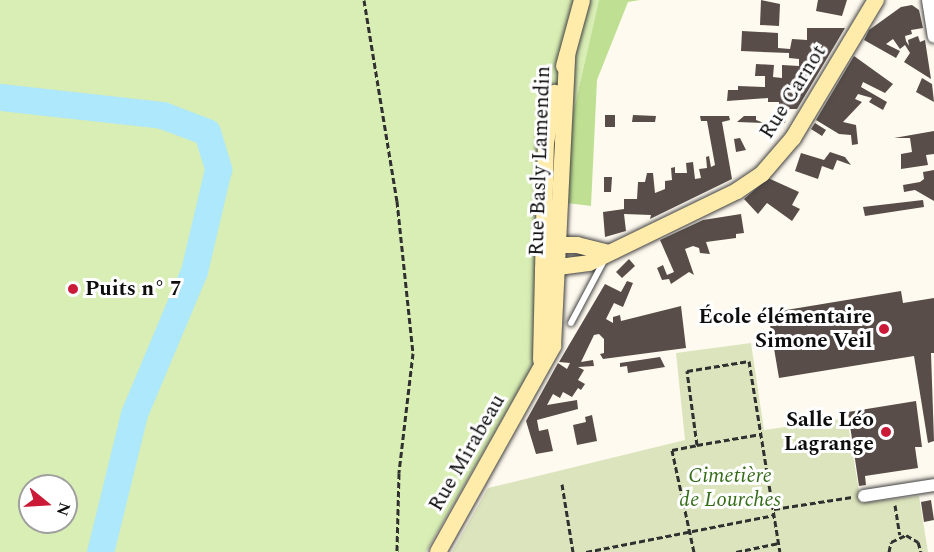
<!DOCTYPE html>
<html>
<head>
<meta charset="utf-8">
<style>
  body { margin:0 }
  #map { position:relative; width:934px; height:552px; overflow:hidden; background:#fffaef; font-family:Spectral,serif }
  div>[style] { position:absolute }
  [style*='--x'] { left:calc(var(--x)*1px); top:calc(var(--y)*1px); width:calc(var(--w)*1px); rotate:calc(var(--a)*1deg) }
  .green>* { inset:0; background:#d9eeb4 }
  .forest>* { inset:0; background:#bfe092 }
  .cemetery>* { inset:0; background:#dce4bd }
  .river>* { height:27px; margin:-13.5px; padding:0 13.5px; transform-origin:13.5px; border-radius:13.5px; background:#aee8fc }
  .building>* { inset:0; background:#584d49 }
  .path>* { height:3px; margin-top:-1.5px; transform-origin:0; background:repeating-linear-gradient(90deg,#303030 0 6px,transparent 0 9px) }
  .roads { filter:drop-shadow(0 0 2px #414141) drop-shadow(0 0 2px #414141) }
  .lane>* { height:6px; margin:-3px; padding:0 3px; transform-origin:3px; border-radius:3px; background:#fff }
  .street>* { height:12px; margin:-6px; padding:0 6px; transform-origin:6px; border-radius:6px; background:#fff }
  .secondary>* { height:16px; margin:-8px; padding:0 8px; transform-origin:8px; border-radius:8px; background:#ffebaa }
  .dots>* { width:16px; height:16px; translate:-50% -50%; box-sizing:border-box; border:3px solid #fff; border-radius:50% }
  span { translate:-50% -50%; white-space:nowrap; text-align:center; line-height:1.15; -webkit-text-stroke:6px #fff; paint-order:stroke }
  .street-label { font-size:21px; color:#0e0e0e }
  .poi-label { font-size:21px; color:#0e0e0e; font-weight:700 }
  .left { translate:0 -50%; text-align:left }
  .right { translate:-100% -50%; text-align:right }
  .park-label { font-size:21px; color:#346c18; font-style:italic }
  .north { position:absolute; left:18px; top:474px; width:60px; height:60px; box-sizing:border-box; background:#fff; border:2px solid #9f9f9f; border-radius:50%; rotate:108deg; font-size:16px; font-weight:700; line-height:24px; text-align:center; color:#0e0e0e }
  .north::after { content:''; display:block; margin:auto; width:21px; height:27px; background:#cb1938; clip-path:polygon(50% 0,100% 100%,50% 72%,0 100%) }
</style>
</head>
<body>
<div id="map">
  <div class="green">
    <div style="clip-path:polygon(evenodd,0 0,599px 0,571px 122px,561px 305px,529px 372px,426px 552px,0 552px,0 0,30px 486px,66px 486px,66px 522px,30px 522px,30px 486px)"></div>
  </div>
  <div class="forest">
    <div style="clip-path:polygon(599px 0,640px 0,628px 2px,597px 80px,591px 206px,567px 203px,571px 122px)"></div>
  </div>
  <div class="cemetery">
    <div style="clip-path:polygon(751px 343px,764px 430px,847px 418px,861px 503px,919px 496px,928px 552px,452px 552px,488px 488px,685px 440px,676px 353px)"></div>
  </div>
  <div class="river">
    <div style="--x:0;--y:97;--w:163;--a:6.3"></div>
    <div style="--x:162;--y:115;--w:48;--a:20.7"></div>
    <div style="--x:207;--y:132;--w:39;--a:73"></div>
    <div style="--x:218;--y:169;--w:105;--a:103.2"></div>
    <div style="--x:194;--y:271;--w:155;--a:112.8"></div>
    <div style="--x:134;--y:414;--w:142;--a:103.8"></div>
  </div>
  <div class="building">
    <div style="clip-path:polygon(761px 0,780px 4px,779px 26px,760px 25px)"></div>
    <div style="clip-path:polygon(818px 0,847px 0,842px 16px,816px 11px)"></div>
    <div style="clip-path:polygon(912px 5px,919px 10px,923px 28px,911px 30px,912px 34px,905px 36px,906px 41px,909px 46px,908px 40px,918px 36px,920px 42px,925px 40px,931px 79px,904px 62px,910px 53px,905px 45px,900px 49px,893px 39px,886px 44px,900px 51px,896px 58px,864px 40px,869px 30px,901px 7px)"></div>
    <div style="clip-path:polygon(807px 28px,845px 28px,797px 109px,779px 109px,779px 102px,768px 102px,768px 98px,727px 101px,728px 90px,738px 90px,738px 86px,765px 87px,765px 76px,755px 76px,756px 64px,774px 65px,773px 77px,782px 78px,782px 65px,799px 66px,799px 59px,789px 58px,789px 53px,741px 51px,742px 31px,778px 33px,778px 48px,790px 49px,792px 39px,807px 40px)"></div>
    <div style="clip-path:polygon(854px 56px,893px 84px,885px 93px,863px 82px,861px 87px,887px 102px,883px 110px,869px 102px,872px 98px,858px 94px,855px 99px,862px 102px,843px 122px,856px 125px,858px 144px,852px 145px,851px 135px,839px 134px,816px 120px)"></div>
    <div style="clip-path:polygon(922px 78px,932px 84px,934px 102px,916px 92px)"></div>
    <div style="clip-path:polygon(605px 115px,615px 115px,615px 127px,605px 127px)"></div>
    <div style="clip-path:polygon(633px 115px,656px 116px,655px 122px,632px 122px)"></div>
    <div style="clip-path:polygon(700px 116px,729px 116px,730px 120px,722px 122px,732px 179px,650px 219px,651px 215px,624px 214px,626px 231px,605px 237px,603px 212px,624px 209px,624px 199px,637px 199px,638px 182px,645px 182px,647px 173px,653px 173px,655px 193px,665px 189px,665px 181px,672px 180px,671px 168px,675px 167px,675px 173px,687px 173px,686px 163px,693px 162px,695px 179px,701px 178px,699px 169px,707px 168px,706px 157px,709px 156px,711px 167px,715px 165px,707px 121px,701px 121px)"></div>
    <div style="clip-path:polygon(744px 116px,756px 116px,756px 120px,764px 123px,737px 122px)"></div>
    <div style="clip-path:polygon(770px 116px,786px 117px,785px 123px,769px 123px)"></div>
    <div style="clip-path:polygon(815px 123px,826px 130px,822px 136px,811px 129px)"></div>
    <div style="clip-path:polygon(934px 131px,934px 154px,926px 155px,928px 165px,901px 169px,901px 154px,912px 152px,910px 138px,894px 138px)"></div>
    <div style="clip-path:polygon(740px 138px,746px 150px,736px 152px,734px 139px)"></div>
    <div style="clip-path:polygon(830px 152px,845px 157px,851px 165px,837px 160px,833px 170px,822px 166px,818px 179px,795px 171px,801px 153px,824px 160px)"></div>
    <div style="clip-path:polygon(934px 170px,934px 201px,915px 190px,904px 192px,903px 185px,920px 182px,924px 179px,923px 172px)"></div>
    <div style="clip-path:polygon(604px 177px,612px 177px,611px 192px,604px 192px)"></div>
    <div style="clip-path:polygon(768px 178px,799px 192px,792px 205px,800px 209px,792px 221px,767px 203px,758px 214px,744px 199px)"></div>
    <div style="clip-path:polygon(923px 200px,924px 207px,865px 216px,863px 207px)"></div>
    <div style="clip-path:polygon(741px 214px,744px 233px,736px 234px,736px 238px,706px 242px,710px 254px,700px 253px,699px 248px,693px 246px,685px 249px,694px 275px,689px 272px,671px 284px,669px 279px,662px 280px,657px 268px,663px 265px,667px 275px,674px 272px,660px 240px,703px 220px)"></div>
    <div style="clip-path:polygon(629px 259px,635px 266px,622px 278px,616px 272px)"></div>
    <div style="clip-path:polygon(627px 281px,633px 283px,623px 307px,614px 303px,606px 319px,613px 323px,613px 317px,620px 315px,621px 321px,681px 306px,686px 348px,603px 359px,600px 354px,604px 353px,604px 339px,599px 334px,594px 335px,581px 362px,593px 360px,594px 366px,578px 367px,584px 370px,578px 380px,585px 384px,581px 390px,578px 388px,572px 397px,563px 392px,560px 398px,553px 394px,547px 405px,577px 400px,578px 409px,537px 420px,539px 431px,548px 429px,553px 451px,536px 454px,526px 421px,558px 363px,567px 369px,570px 363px,559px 362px,605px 284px,621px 292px)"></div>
    <div style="clip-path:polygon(901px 291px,903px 303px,934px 298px,934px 353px,931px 353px,934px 441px,928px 443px,914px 356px,779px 378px,768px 313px)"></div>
    <div style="clip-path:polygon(660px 357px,665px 367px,628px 373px,627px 366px,620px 367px,620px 363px)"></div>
    <div style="clip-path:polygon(916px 401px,922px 447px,915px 447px,918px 468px,865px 476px,866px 485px,859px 486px,848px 412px)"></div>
    <div style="clip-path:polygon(592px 415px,597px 441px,577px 445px,573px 425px,586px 422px,585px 417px)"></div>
    <div style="clip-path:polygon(931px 500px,934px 520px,924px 522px,921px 502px)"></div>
  </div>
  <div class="path">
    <div style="--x:364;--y:0;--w:204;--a:80.7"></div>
    <div style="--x:397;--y:201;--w:153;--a:84"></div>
    <div style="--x:413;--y:353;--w:121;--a:96.7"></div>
    <div style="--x:399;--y:473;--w:79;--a:91.5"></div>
    <div style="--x:697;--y:445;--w:65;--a:-9.8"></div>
    <div style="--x:562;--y:484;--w:69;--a:80.8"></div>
    <div style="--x:895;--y:505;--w:30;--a:81"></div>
    <div style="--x:774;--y:509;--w:79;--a:-8.7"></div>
    <div style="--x:586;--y:552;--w:192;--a:-11.1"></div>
    <div style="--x:694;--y:552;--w:104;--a:-102.2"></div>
    <div style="--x:672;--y:450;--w:25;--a:-11"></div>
    <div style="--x:697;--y:445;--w:75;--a:-97.7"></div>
    <div style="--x:687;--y:371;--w:63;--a:-9.2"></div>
    <div style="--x:749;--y:361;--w:193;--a:80.8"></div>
    <div style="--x:736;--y:552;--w:44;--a:-11.8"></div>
    <div style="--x:889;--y:552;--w:10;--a:-79"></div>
    <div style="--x:891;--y:542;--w:17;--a:-25"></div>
    <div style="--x:906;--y:535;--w:14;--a:30"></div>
    <div style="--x:918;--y:542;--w:10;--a:73"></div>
  </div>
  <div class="roads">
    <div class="lane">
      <div style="--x:571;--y:323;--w:75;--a:-62.1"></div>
    </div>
    <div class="street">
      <div style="--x:928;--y:0;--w:37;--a:81"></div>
      <div style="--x:864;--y:496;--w:71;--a:-8.9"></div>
    </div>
    <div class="secondary">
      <div style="--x:564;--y:66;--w:68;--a:-74.7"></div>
      <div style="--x:547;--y:245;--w:30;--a:0"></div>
      <div style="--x:577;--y:245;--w:32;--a:14"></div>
      <div style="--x:543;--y:269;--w:46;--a:-7.4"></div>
      <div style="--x:589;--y:263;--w:165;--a:-25.9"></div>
      <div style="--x:737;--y:191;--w:30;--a:-34"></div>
      <div style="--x:762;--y:174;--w:48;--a:-49.3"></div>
      <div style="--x:793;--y:138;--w:161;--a:-59"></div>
      <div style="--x:541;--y:360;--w:217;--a:-88.7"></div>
      <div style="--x:546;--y:143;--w:51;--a:-79.8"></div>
      <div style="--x:438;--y:552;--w:236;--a:-60.8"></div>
      <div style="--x:553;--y:346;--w:290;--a:-87.2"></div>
    </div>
  </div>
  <div class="dots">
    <div style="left:73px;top:289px;background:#cb1938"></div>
    <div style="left:884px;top:329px;background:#cb1938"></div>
    <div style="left:886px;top:432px;background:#cb1938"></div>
  </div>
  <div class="street-label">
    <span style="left:793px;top:92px;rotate:-58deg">Rue Carnot</span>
    <span style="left:540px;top:161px;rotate:-88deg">Rue Basly Lamendin</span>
    <span style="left:467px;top:453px;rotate:-60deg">Rue Mirabeau</span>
  </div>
  <div class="poi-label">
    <span class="left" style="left:85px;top:289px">Puits n° 7</span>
    <span class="right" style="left:872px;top:329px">École élémentaire<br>Simone Veil</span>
    <span class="right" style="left:874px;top:432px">Salle Léo<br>Lagrange</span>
  </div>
  <div class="park-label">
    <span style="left:730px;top:488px">Cimetière<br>de Lourches</span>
  </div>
  <div class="north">N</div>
</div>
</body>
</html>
